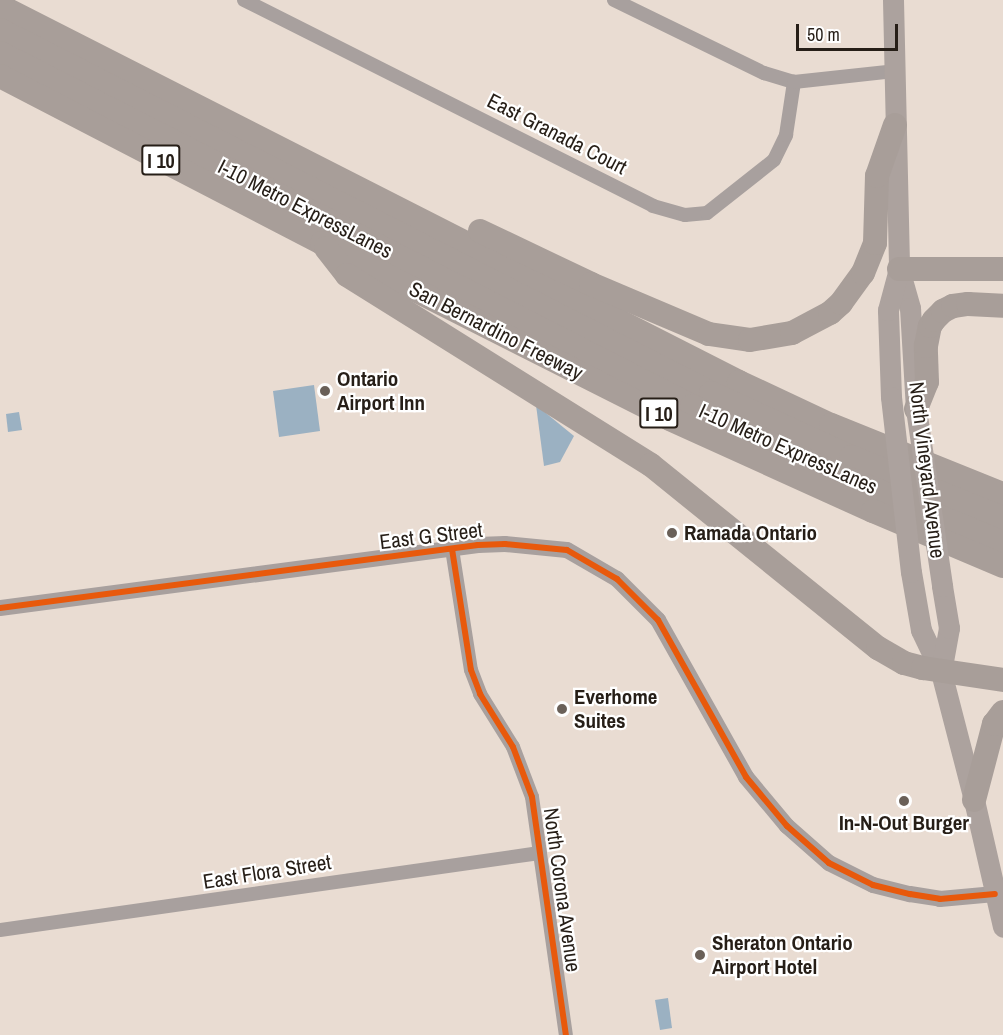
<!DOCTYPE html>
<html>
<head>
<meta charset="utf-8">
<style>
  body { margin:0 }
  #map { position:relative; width:1003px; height:1035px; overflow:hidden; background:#e9dcd2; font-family:"Archivo Narrow",sans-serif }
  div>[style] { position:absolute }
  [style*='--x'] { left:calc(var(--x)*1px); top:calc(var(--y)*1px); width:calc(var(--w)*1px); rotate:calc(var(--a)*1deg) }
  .water>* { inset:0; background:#9bb1c2 }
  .minor>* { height:14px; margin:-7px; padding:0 7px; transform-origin:7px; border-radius:7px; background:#a8a09e }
  .tertiary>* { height:16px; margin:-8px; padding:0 8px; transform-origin:8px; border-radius:8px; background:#a8a09e }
  .primary>* { height:21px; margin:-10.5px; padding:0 10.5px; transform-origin:10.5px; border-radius:10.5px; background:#aca29e }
  .motorway>* { height:24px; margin:-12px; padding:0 12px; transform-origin:12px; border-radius:12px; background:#a89e99 }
  .primary-bridge>* { height:21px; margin:-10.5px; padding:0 10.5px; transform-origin:10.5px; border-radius:10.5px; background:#aca29e }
  .cycleway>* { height:6px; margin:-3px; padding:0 3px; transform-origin:3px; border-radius:3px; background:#e8590c }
  .dots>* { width:16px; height:16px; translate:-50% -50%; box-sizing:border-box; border:3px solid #fff; border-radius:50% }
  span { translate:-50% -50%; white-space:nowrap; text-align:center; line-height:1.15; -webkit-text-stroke:4.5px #fff; paint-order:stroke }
  .shield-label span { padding:2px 4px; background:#fff; border:2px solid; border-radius:4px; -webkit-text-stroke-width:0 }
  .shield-label { font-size:20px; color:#261e17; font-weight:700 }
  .street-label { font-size:21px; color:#261e17 }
  .poi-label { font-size:21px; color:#261e17; font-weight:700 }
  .left { translate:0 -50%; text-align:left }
  .scale { position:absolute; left:796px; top:24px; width:102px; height:27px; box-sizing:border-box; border:3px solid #261e17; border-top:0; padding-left:8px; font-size:18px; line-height:21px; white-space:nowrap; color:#261e17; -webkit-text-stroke:4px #fff; paint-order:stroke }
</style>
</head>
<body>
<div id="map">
  <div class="water">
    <div style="clip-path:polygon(314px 385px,320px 431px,279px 437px,273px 391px)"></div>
    <div style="clip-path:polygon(536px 405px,574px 436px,560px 462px,544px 466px)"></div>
    <div style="clip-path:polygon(19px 412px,22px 430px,8px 432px,6px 414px)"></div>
    <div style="clip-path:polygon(668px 998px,672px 1028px,660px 1030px,655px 1000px)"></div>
  </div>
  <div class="minor">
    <div style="--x:244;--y:0;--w:458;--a:26.7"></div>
    <div style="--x:653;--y:206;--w:33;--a:16"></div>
    <div style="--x:685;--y:215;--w:22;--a:-5"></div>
    <div style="--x:707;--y:213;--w:85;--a:-38.3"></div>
    <div style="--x:774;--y:160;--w:28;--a:-64"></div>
    <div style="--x:786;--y:135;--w:54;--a:-81.4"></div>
    <div style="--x:614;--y:0;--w:167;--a:26"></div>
    <div style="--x:764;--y:73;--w:31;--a:17"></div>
    <div style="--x:794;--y:82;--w:103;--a:-6.2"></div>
    <div style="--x:452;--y:549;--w:122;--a:81.1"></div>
    <div style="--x:471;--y:670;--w:26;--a:69"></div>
    <div style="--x:480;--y:694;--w:62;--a:58.1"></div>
    <div style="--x:513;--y:747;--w:53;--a:69.2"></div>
    <div style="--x:532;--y:797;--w:240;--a:81.9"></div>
    <div style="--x:0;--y:930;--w:545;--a:-8.12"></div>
  </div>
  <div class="tertiary">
    <div style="--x:0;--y:608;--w:482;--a:-7.5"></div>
    <div style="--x:478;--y:545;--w:27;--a:-2"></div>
    <div style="--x:505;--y:544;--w:62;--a:5.5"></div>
    <div style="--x:567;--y:550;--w:58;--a:30.1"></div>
    <div style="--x:617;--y:579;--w:58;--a:45"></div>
    <div style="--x:658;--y:620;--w:180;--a:60.7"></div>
    <div style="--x:746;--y:777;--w:64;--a:50.1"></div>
    <div style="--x:787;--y:826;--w:56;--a:41.4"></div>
    <div style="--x:829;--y:863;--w:49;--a:26.6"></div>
    <div style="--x:873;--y:885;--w:38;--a:14"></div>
    <div style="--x:910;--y:894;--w:30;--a:9"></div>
    <div style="--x:940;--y:899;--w:55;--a:-5.2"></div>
  </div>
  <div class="primary">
    <div style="--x:893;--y:0;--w:269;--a:88.7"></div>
    <div style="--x:899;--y:269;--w:41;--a:74.2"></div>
    <div style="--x:910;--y:308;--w:101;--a:86.6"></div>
    <div style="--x:891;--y:397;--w:87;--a:-92"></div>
    <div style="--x:888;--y:310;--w:42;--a:-75"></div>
    <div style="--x:911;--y:572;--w:59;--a:80.2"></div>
    <div style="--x:921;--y:630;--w:47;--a:64.5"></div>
    <div style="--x:941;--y:672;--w:132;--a:75.5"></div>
    <div style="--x:974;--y:800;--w:130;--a:77.1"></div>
    <div style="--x:941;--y:672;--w:45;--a:-79.7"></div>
    <div style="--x:949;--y:628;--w:43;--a:-99.5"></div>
  </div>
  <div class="motorway">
    <div style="--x:0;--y:6;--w:829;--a:26.97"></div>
    <div style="--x:739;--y:382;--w:102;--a:25.1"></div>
    <div style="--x:831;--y:425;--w:185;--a:21.9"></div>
    <div style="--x:0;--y:30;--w:798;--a:27.05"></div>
    <div style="--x:711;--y:393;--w:154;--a:24.6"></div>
    <div style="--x:851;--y:457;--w:164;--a:21.9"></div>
    <div style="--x:0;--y:53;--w:777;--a:27.03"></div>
    <div style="--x:692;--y:406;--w:135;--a:25.4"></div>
    <div style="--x:814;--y:464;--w:205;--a:22.7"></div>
    <div style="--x:0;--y:76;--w:363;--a:27.4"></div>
    <div style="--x:322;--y:243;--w:390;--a:26.8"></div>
    <div style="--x:670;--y:419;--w:223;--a:24.4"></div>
    <div style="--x:873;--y:511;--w:141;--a:22.9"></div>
    <div style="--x:480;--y:231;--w:123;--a:25.5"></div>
    <div style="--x:591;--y:284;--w:128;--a:23"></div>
    <div style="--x:709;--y:334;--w:41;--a:8.3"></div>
    <div style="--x:750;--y:340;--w:43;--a:-9.5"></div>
    <div style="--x:792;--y:333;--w:43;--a:-27.8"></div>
    <div style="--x:830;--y:313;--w:15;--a:-42"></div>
    <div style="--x:841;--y:303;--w:37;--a:-54"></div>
    <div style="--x:863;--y:273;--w:32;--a:-68"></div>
    <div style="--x:875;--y:243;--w:67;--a:-88.3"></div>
    <div style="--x:877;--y:176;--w:54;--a:-70.6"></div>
    <div style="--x:326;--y:248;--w:34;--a:52"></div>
    <div style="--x:347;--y:275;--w:358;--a:32"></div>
    <div style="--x:651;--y:465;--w:292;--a:38.9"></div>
    <div style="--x:878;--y:648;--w:30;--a:30"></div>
    <div style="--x:904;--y:663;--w:20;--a:15"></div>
    <div style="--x:923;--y:668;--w:81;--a:8.5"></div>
    <div style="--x:899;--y:269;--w:104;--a:0"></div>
    <div style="--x:916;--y:409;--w:29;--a:-68"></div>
    <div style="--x:927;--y:382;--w:36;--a:-92"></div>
    <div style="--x:926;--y:346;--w:20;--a:-79"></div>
    <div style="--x:930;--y:326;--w:7;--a:-56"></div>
    <div style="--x:934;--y:320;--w:13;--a:-45"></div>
    <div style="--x:943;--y:311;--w:11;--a:-27"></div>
    <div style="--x:953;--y:306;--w:15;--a:-8"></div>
    <div style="--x:968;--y:304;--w:35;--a:3"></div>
    <div style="--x:974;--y:800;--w:79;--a:-75.3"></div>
    <div style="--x:994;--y:724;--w:15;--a:-53"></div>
  </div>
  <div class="primary-bridge">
    <div style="--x:891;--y:397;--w:176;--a:83.5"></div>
    <div style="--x:916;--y:409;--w:179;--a:81.6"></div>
  </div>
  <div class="cycleway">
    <div style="--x:452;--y:549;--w:122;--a:81.1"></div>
    <div style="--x:471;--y:670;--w:26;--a:69"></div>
    <div style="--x:480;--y:694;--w:62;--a:58.1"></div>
    <div style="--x:513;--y:747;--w:53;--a:69.2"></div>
    <div style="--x:532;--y:797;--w:240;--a:81.9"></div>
    <div style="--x:0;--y:608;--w:482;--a:-7.5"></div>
    <div style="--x:478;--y:545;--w:27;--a:-2"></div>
    <div style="--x:505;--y:544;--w:62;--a:5.5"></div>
    <div style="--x:567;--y:550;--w:58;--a:30.1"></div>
    <div style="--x:617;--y:579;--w:58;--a:45"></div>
    <div style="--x:658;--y:620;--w:180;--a:60.7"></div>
    <div style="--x:746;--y:777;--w:64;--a:50.1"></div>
    <div style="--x:787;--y:826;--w:56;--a:41.4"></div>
    <div style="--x:829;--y:863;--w:49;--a:26.6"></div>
    <div style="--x:873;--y:885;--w:38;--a:14"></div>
    <div style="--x:910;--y:894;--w:30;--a:9"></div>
    <div style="--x:940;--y:899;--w:55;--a:-5.2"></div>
  </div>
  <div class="dots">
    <div style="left:325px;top:391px;background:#6a6058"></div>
    <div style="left:672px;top:533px;background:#6a6058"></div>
    <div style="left:562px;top:709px;background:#6a6058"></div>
    <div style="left:904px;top:801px;background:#6a6058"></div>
    <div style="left:700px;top:955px;background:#6a6058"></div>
  </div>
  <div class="shield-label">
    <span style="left:161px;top:160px">I 10</span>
    <span style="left:659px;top:413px">I 10</span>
  </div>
  <div class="street-label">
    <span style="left:557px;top:134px;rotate:27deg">East Granada Court</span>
    <span style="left:305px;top:209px;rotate:27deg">I-10 Metro ExpressLanes</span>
    <span style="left:496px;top:331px;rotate:27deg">San Bernardino Freeway</span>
    <span style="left:788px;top:449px;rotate:24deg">I-10 Metro ExpressLanes</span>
    <span style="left:927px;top:470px;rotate:83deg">North Vineyard Avenue</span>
    <span style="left:431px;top:536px;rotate:-7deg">East G Street</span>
    <span style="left:267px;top:872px;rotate:-9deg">East Flora Street</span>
    <span style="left:562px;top:890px;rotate:82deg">North Corona Avenue</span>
  </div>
  <div class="poi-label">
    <span class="left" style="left:337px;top:391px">Ontario<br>Airport Inn</span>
    <span class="left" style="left:684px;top:533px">Ramada Ontario</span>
    <span class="left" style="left:574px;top:709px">Everhome<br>Suites</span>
    <span style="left:904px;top:823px">In-N-Out Burger</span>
    <span class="left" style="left:712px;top:955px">Sheraton Ontario<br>Airport Hotel</span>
  </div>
  <div class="scale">50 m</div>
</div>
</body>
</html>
